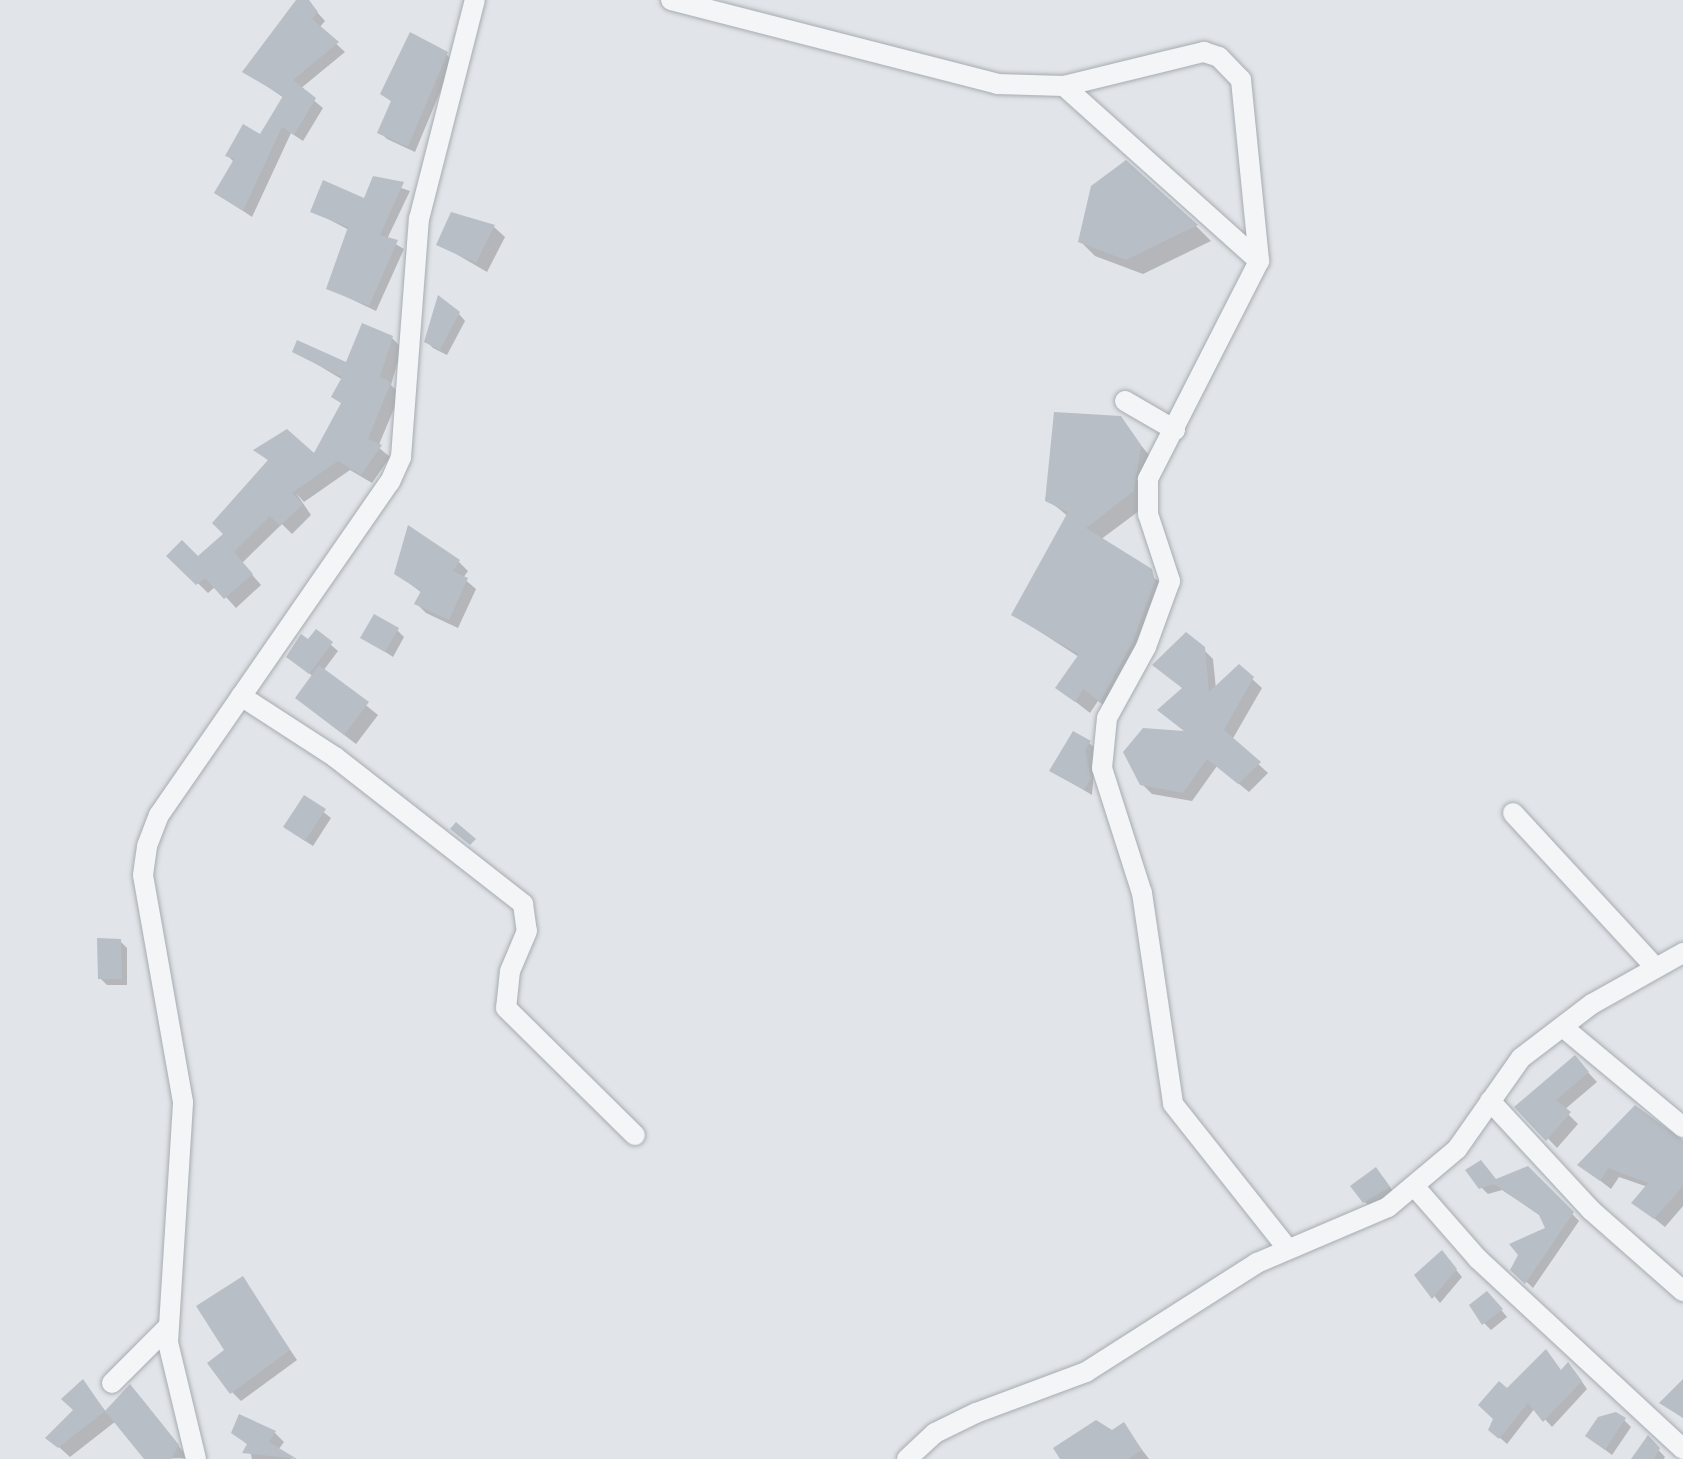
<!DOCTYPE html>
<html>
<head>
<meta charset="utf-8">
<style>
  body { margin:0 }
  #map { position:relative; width:1683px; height:1459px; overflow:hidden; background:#e1e4e8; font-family:"Exo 2",sans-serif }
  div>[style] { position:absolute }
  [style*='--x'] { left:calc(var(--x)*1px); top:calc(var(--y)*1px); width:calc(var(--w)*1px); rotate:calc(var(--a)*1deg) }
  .shadow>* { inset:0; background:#0003 }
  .building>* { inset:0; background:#b8bec5 }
  .roads { filter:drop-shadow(0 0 2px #a6acb2) drop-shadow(0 0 2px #a6acb2) }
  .street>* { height:20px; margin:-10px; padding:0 10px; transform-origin:10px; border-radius:10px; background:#f3f5f7 }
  span { translate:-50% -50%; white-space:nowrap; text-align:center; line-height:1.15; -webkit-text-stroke:8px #f0f3f6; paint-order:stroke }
</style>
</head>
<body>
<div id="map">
  <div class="shadow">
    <div style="clip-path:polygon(300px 0,306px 0,325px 21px,319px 28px,345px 52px,300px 89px,323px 108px,303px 141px,291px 133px,252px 217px,217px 193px,235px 163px,228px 156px,261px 138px,284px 98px,246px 72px)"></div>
    <div style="clip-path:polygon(446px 54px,453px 61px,415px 152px,387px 139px,380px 132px,393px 103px,383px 94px)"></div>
    <div style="clip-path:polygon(1126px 164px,1197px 227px,1211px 241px,1143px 274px,1095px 256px,1080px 241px)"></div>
    <div style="clip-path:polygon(375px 179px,410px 191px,387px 239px,404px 249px,376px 311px,328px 288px,349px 230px,313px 211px,365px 202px)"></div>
    <div style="clip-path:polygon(494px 227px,505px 237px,487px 272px,439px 244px)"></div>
    <div style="clip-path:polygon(459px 314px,465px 321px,447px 355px,433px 348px,426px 341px)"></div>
    <div style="clip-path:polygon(392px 338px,402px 348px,391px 385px,400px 394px,378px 447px,390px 457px,372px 483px,350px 470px,304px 502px,296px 493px,311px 515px,292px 534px,282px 524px,242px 563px,261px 585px,236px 608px,216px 586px,208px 593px,170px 556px,198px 560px,227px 535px,270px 462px,257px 450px,314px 457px,343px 405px,343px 380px,295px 351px,348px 366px)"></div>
    <div style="clip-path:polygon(1119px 419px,1154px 461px,1147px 505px,1100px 540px,1164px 585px,1114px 713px,1098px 701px,1090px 713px,1058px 688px,1079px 657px,1014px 615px,1069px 517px,1048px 500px)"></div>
    <div style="clip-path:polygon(459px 562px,468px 571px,463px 578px,476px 589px,458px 628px,426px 613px,417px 604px,422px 593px,397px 574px)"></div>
    <div style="clip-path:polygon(397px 630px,404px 637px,393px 657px,363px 637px)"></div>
    <div style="clip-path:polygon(316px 632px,338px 651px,323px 671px,378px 715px,356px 744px,309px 708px,314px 677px,296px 663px)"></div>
    <div style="clip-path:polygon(1203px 649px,1213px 659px,1216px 689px,1239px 667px,1262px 688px,1232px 740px,1268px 773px,1249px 792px,1217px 766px,1192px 801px,1152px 794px,1142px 784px,1189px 734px,1185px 689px)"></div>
    <div style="clip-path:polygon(1089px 743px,1096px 749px,1092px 795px,1052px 771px)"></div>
    <div style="clip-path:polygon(305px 798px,331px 818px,313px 846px,293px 833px)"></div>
    <div style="clip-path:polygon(120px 941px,127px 948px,127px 985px,107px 985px,100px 978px)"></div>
    <div style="clip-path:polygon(1584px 1068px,1597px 1082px,1564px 1110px,1578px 1124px,1557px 1148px,1518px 1107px)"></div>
    <div style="clip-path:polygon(1683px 1146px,1683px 1206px,1665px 1227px,1635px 1203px,1648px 1187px,1619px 1177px,1611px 1189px,1580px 1165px)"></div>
    <div style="clip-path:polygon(1528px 1169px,1579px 1221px,1533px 1288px,1513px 1269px,1549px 1229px,1543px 1217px,1502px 1190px,1488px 1194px,1481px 1187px)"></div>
    <div style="clip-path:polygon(1383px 1177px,1395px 1194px,1371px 1208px,1364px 1201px)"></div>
    <div style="clip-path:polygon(1448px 1260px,1462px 1277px,1440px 1303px,1418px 1276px)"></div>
    <div style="clip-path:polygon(243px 1280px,297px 1360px,241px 1401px,232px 1392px,228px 1351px)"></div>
    <div style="clip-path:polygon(1494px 1301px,1507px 1317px,1491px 1330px,1484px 1323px)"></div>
    <div style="clip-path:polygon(1562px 1372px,1575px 1372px,1587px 1389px,1552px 1427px,1535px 1408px,1507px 1444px,1498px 1436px,1507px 1391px)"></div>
    <div style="clip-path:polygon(83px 1383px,107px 1413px,141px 1398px,188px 1458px,148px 1459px,116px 1421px,70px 1457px,49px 1438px,76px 1410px)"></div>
    <div style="clip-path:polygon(241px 1417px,275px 1433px,284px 1442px,278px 1450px,292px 1459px,252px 1459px,249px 1446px,234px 1432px)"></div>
    <div style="clip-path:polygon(1624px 1420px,1631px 1427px,1612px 1455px,1595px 1442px)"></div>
    <div style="clip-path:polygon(1123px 1425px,1149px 1459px,1060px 1459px)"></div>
    <div style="clip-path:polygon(1648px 1439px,1665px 1457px,1664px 1459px,1634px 1459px)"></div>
  </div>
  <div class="building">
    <div style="clip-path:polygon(296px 0,309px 0,318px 12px,312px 19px,339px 42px,293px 80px,316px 98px,294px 135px,282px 127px,243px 211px,214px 193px,234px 159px,225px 156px,243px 124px,260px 134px,283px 96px,242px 72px)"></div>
    <div style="clip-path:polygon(410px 32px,448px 52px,408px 147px,377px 133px,391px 101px,380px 94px)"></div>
    <div style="clip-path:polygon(1126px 160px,1198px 225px,1126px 260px,1078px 242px,1091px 186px)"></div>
    <div style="clip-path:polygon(373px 176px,404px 182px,380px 235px,398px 240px,369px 306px,326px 289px,348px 227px,310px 212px,323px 180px,364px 198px)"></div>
    <div style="clip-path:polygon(451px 212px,495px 225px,476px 263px,436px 245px)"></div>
    <div style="clip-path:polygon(438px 295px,460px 312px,440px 350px,424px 342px)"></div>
    <div style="clip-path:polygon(362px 323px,393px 336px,380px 377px,391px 382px,368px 439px,382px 445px,361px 475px,338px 461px,292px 493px,303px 504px,280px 526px,270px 516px,234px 552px,253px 574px,224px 599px,205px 578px,196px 585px,166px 556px,182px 540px,198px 556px,223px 534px,212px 523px,268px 460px,253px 450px,287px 429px,314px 453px,341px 403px,331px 397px,342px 377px,292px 352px,297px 340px,346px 362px)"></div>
    <div style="clip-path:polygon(1054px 412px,1121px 416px,1141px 445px,1134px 491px,1086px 528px,1152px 569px,1155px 581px,1133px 641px,1100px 702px,1083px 689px,1075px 702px,1055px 688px,1079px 654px,1011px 615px,1068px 512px,1045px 501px)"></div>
    <div style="clip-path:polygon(408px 525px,460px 560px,453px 571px,468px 578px,449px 620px,414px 604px,421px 591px,394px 574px)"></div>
    <div style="clip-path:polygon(374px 614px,399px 628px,385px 652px,360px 638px)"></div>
    <div style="clip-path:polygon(316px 629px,333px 642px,309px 674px,286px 657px,301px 634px,308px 639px)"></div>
    <div style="clip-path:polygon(1186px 632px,1205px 647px,1209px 692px,1239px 664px,1254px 677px,1224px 730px,1261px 762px,1238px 784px,1207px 759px,1183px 793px,1140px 785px,1123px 752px,1143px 728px,1184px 731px,1157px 710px,1182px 688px,1152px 665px)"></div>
    <div style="clip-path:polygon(319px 665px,369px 702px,344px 735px,295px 698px)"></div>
    <div style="clip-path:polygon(1073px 731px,1091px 741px,1085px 750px,1091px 778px,1084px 790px,1049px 771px)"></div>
    <div style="clip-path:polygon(304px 795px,326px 809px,305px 841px,283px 827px)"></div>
    <div style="clip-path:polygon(456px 822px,476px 839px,470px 845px,450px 829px)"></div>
    <div style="clip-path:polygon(97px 938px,121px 939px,122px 979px,98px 979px)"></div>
    <div style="clip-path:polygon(1575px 1055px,1589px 1072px,1556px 1100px,1571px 1112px,1546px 1141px,1514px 1107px)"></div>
    <div style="clip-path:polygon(1635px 1105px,1683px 1140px,1683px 1186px,1654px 1219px,1631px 1203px,1648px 1183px,1608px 1168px,1600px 1181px,1577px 1165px)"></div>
    <div style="clip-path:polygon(1481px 1160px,1496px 1179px,1528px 1166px,1574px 1212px,1525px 1284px,1510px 1270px,1518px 1255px,1509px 1244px,1545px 1228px,1539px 1215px,1494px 1184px,1479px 1189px,1465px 1170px)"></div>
    <div style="clip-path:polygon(1376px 1167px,1390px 1187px,1363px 1203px,1350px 1186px)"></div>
    <div style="clip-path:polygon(1442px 1250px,1457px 1269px,1432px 1299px,1414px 1275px)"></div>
    <div style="clip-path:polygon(243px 1276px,290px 1350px,230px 1394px,207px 1363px,224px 1350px,196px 1306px)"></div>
    <div style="clip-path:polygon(1487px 1291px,1503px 1309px,1482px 1325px,1469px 1305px)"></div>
    <div style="clip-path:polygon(1546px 1349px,1561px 1370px,1568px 1362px,1582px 1381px,1543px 1422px,1528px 1403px,1499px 1439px,1488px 1430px,1493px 1419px,1478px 1405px,1499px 1381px,1507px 1388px)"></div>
    <div style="clip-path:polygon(83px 1379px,105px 1411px,58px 1448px,45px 1438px,73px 1410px,61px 1399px)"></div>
    <div style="clip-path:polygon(1683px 1379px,1683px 1418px,1659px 1403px)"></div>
    <div style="clip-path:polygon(130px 1384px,179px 1445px,171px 1459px,144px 1459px,105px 1411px)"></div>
    <div style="clip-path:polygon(1616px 1412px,1626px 1418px,1605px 1450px,1585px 1436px,1598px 1417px)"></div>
    <div style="clip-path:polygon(239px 1414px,276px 1431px,269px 1442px,297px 1459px,242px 1453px,247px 1444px,231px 1433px)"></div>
    <div style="clip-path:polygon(1096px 1420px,1112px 1430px,1124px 1422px,1142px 1450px,1128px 1459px,1060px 1459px,1053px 1448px)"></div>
    <div style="clip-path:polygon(1648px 1435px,1660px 1448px,1654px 1459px,1631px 1459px)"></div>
  </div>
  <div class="roads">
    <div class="street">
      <div style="--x:671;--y:0;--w:337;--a:14.4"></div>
      <div style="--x:997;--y:84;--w:67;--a:1.7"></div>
      <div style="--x:1064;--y:86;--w:144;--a:-13.7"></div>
      <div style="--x:1204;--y:52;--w:16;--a:18"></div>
      <div style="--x:1219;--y:57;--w:32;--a:46"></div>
      <div style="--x:1241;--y:80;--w:182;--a:84.3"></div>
      <div style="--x:1259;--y:261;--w:245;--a:117"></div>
      <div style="--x:1148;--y:479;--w:35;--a:90"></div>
      <div style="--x:1148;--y:514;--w:71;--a:71.8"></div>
      <div style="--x:1170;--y:581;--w:70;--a:110"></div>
      <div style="--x:1146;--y:647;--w:81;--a:118.8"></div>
      <div style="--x:1107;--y:718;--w:50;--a:95.7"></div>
      <div style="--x:1102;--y:768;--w:131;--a:72.3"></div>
      <div style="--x:1142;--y:893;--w:213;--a:81.6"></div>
      <div style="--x:1173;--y:1104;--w:184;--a:51.6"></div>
      <div style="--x:1064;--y:86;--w:262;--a:41.9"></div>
      <div style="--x:1125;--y:401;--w:58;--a:30.1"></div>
      <div style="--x:241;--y:696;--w:112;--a:33"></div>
      <div style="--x:335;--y:757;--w:239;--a:38"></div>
      <div style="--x:523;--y:904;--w:27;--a:82"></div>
      <div style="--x:527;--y:931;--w:43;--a:113"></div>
      <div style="--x:510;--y:971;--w:37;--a:96"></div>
      <div style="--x:506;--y:1008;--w:181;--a:44.6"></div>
      <div style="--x:1513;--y:813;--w:208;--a:47.3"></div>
      <div style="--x:1564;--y:1028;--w:155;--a:39.8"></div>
      <div style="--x:1490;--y:1101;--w:149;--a:47.2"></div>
      <div style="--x:1591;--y:1210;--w:123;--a:41.4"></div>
      <div style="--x:1415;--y:1187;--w:96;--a:48.8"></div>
      <div style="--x:1478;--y:1259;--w:280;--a:42.8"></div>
      <div style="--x:112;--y:1383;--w:79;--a:-45"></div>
      <div style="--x:196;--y:1459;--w:120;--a:-103.5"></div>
      <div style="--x:168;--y:1342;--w:240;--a:-86.4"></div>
      <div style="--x:183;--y:1102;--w:230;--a:-100"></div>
      <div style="--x:143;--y:875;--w:29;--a:-82"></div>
      <div style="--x:147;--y:846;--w:33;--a:-69"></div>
      <div style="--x:159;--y:815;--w:405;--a:-55.3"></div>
      <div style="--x:390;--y:482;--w:27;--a:-66"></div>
      <div style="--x:401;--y:457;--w:239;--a:-85.7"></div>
      <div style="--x:419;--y:219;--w:226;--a:-75.7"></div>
      <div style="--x:907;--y:1459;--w:38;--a:-43"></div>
      <div style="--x:935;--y:1433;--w:46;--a:-26"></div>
      <div style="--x:976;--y:1413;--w:117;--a:-20.4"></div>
      <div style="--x:1086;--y:1372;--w:203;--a:-32.5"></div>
      <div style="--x:1257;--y:1263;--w:142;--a:-23.1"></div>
      <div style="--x:1388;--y:1207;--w:90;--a:-40"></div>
      <div style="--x:1457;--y:1149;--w:111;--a:-54.9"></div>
      <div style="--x:1521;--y:1058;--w:89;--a:-37.3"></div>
      <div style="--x:1592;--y:1004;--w:104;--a:-29.3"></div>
    </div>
  </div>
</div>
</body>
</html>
